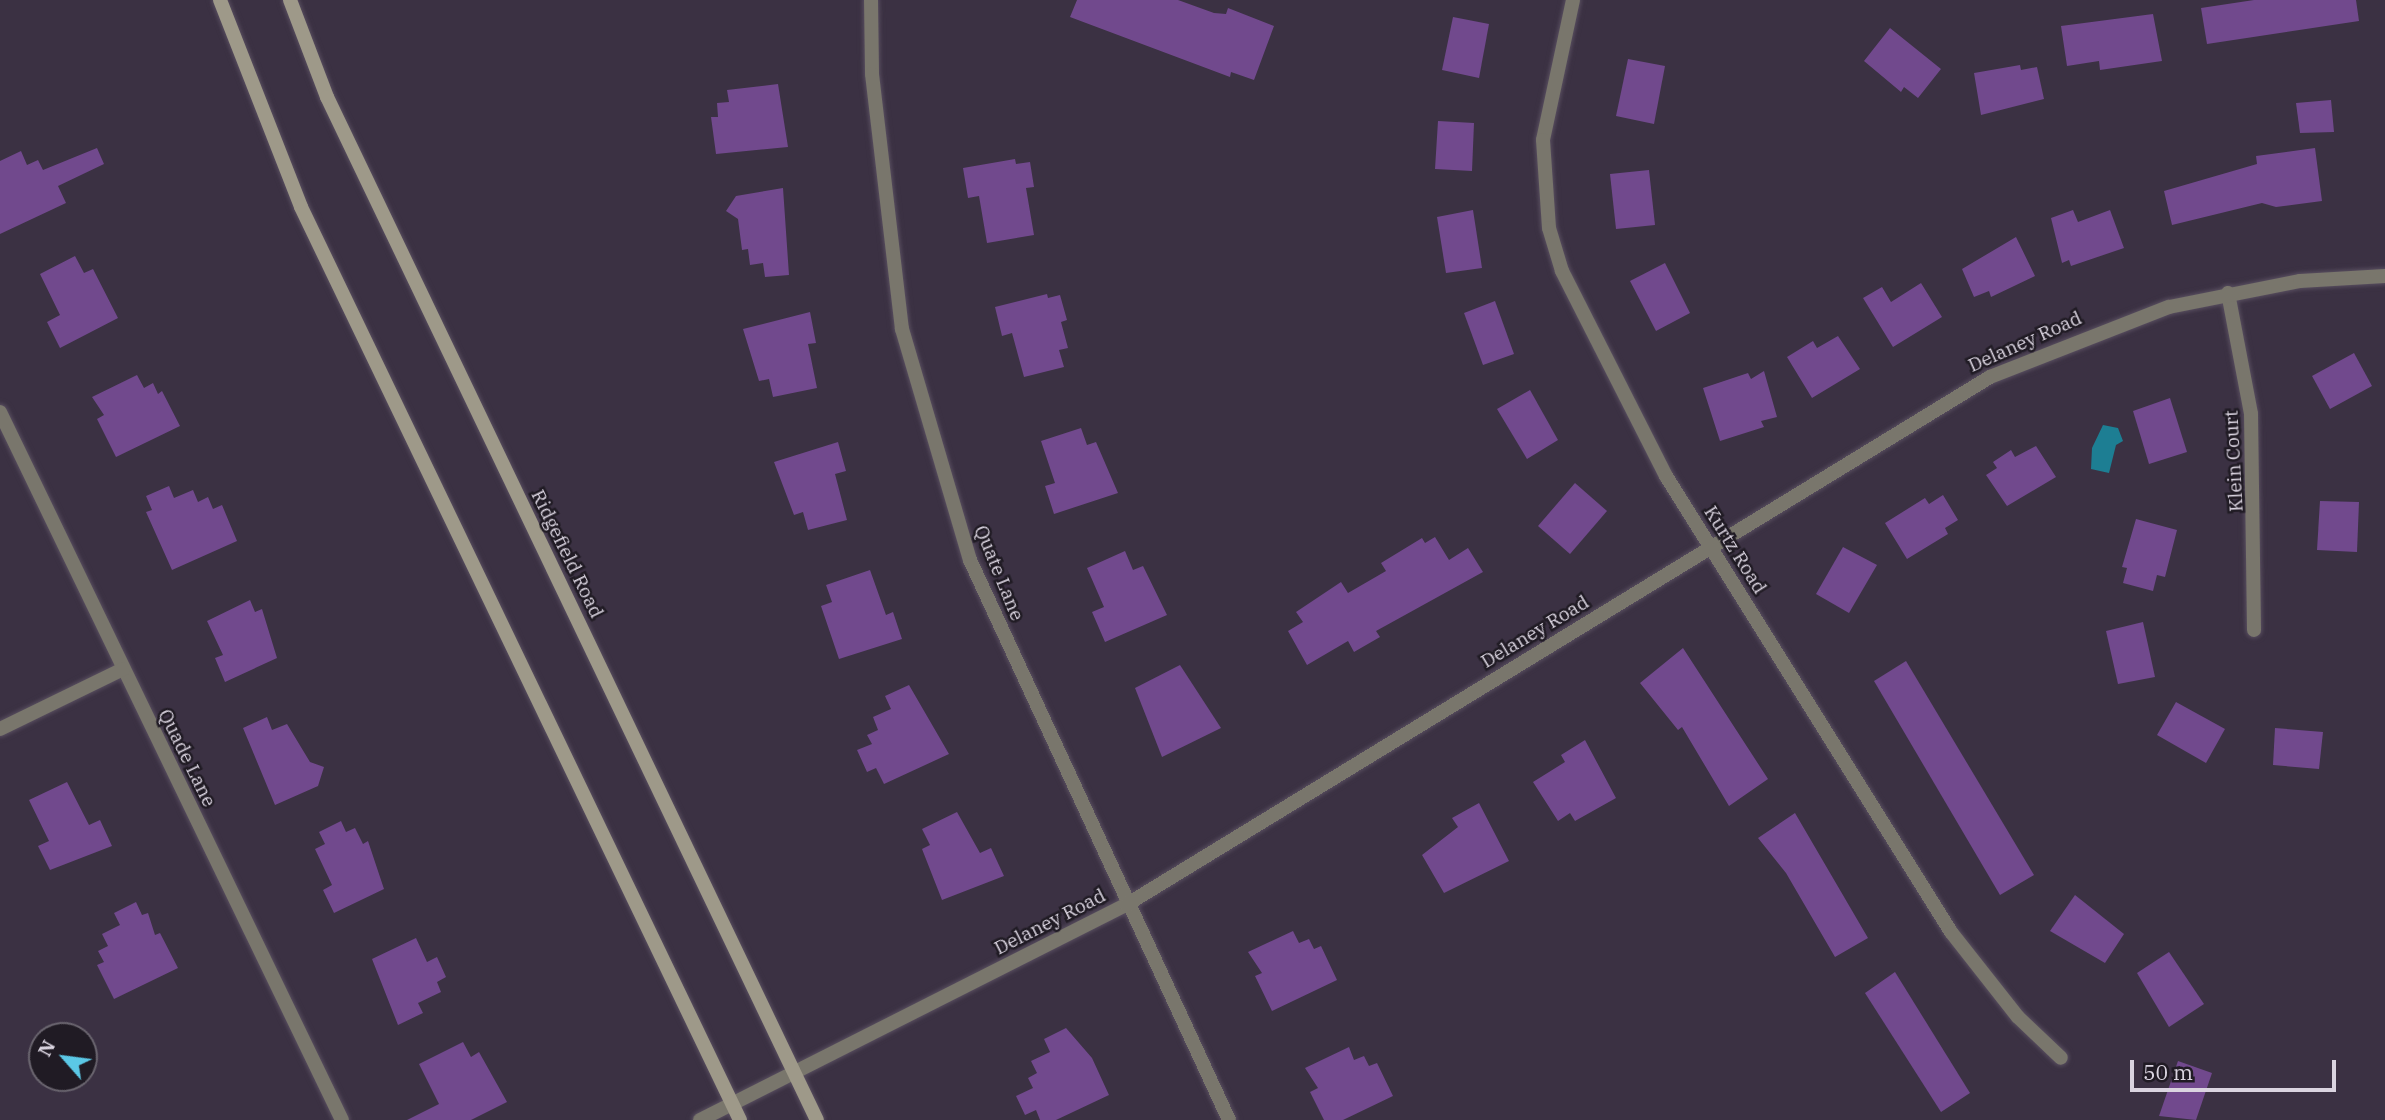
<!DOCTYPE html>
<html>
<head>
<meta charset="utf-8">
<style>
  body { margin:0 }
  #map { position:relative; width:2385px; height:1120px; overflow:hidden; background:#3b3143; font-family:"IBM Plex Serif",serif }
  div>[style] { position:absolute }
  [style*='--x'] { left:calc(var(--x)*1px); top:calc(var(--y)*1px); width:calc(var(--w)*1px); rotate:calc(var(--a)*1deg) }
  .water>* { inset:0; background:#1d7e93 }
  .building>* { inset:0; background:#71498d }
  .roads { filter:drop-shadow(0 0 2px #584e5f) drop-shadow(0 0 2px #584e5f) }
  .minor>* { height:14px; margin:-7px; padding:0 7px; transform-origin:7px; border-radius:7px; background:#79766c }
  .tertiary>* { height:14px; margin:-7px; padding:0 7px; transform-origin:7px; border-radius:7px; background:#79766c }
  .secondary>* { height:14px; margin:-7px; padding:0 7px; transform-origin:7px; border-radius:7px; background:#9e9989 }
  span { translate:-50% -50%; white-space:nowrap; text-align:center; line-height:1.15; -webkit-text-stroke:5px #201b24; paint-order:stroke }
  .street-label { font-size:19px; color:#dad4e0 }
  .north { position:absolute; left:28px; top:1022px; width:70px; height:70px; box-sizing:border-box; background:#201b24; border:2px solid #6a656f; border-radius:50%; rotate:298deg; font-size:19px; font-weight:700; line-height:28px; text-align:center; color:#dad4e0 }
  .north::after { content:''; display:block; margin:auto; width:24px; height:32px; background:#5bc8e6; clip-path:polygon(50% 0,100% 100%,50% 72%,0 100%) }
  .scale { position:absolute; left:2130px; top:1060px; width:206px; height:32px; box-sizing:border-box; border:4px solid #dad4e0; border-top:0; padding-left:9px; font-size:21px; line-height:24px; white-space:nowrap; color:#dad4e0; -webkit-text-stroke:5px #201b24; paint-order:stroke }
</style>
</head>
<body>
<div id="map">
  <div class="water">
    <div style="clip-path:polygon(2103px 425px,2118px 428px,2123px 441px,2116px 445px,2109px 473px,2091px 469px,2092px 448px)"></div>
  </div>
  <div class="building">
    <div style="clip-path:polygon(1077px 0,1178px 0,1214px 13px,1226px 14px,1228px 8px,1274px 26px,1254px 80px,1231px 72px,1230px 77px,1070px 17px)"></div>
    <div style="clip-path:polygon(2254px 0,2356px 0,2359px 21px,2207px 44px,2201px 8px)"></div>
    <div style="clip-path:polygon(2153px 14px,2162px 61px,2100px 70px,2099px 61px,2067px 66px,2061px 26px)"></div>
    <div style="clip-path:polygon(1453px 17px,1489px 24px,1479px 78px,1442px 70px)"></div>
    <div style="clip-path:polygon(1890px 28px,1941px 69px,1918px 98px,1904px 87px,1901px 92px,1864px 61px)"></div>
    <div style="clip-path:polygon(1628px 59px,1665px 66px,1654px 124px,1616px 116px)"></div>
    <div style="clip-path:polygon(2020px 65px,2021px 70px,2037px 67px,2044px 99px,1981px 115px,1974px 73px)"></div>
    <div style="clip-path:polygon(778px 84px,788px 147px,716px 154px,711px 117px,718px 117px,717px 103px,729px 102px,727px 90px)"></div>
    <div style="clip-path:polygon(2331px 100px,2334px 132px,2300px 133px,2296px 103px)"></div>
    <div style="clip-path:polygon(1438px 121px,1474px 123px,1472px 171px,1435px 169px)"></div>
    <div style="clip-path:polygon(97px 148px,104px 164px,58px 186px,66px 203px,0 234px,0 161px,21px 151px,27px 165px,38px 160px,43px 170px)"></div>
    <div style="clip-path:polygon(2315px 148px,2322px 201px,2276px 207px,2262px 203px,2172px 225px,2164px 191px,2257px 164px,2256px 156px)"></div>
    <div style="clip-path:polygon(1015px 159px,1016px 164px,1030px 162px,1034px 187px,1026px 188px,1034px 235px,987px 243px,979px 196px,968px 198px,963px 168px)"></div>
    <div style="clip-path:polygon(1649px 170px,1655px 225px,1616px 229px,1610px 174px)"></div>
    <div style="clip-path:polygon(783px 188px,789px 275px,765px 277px,763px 263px,750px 265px,748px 249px,742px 250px,738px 219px,726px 211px,736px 196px)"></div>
    <div style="clip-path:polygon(1473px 210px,1482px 268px,1446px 273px,1437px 217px)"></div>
    <div style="clip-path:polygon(2073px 210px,2078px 222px,2110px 210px,2124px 248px,2071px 266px,2069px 260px,2062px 263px,2051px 218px)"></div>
    <div style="clip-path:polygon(2016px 237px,2035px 276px,1991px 297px,1989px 291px,1974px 297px,1962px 269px)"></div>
    <div style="clip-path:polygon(75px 256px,84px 273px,93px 269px,118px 318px,60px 348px,47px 322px,60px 315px,40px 274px)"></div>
    <div style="clip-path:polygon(1665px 263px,1690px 313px,1656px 331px,1630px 281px)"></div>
    <div style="clip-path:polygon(1921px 283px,1942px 317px,1893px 347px,1863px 298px,1882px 287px,1891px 302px)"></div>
    <div style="clip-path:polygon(1047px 294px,1048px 298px,1060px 295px,1067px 320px,1061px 322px,1068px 348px,1059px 350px,1064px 367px,1024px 377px,1012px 333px,1002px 336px,995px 307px)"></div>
    <div style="clip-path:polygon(1495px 301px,1514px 354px,1483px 365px,1464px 313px)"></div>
    <div style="clip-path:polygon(810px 312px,816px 343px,808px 344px,817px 388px,773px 397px,769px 379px,759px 381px,743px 329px)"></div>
    <div style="clip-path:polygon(1838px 336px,1860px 369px,1812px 398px,1787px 357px,1813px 341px,1817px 348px)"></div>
    <div style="clip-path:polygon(2354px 353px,2372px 386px,2330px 409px,2312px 376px)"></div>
    <div style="clip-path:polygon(1764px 371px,1777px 417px,1761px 421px,1764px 427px,1720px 441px,1703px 388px,1748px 373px,1751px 379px)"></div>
    <div style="clip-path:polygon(137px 375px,144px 388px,153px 383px,158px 394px,162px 391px,180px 426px,116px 457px,97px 419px,104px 415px,92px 397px)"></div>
    <div style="clip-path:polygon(1530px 390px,1558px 440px,1527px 459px,1497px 409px)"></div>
    <div style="clip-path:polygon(2170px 398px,2187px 452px,2149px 464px,2133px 411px)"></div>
    <div style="clip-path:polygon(1081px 428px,1087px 445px,1096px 442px,1118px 493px,1054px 514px,1045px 486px,1055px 483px,1041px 441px)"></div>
    <div style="clip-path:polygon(838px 442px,846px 471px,835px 474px,847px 520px,808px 530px,803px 512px,794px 515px,774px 462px)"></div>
    <div style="clip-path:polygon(2036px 446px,2056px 477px,2007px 506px,1986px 475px,1997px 468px,1993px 462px,2011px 450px,2015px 457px)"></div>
    <div style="clip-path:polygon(1575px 483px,1607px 511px,1570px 554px,1538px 526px)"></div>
    <div style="clip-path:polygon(169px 486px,174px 498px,193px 490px,198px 502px,208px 497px,213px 509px,222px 505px,237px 541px,172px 570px,146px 512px,152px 510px,146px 496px)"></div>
    <div style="clip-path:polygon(1943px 495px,1958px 520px,1945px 528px,1948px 534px,1907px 559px,1885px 523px,1925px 498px,1929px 504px)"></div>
    <div style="clip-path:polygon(2320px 501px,2359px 502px,2357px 552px,2317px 550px)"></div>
    <div style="clip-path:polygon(2136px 519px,2177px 530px,2165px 577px,2157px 575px,2153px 591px,2123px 583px,2127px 568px,2122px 567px)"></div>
    <div style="clip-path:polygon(1435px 537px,1449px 560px,1468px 548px,1483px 572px,1376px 631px,1380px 637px,1354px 652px,1348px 641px,1307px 665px,1288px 631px,1303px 622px,1296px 612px,1341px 582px,1348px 593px,1386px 571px,1381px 563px,1422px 538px,1425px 543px)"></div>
    <div style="clip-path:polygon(1843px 547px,1877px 565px,1849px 613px,1816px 594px)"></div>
    <div style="clip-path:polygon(1125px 551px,1133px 570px,1143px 566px,1167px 615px,1105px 642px,1092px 612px,1104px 607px,1087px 568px)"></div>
    <div style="clip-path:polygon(870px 570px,886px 615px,893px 612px,902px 639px,839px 659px,821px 606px,832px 602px,826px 585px)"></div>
    <div style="clip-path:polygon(250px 600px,255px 612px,262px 609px,277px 658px,225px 682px,215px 658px,223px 655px,207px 621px)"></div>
    <div style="clip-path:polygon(2143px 622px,2155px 677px,2118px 684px,2106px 631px)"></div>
    <div style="clip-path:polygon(1683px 648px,1768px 779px,1729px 806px,1682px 727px,1678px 730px,1640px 683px)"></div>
    <div style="clip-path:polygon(1906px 661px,2034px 875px,2000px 895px,1874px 681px)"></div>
    <div style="clip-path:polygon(1180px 665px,1221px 728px,1162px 757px,1135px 688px)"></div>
    <div style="clip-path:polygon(909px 685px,949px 754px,884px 784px,876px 768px,867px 772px,857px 750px,872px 744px,867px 735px,878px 730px,873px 717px,891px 709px,885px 696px)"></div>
    <div style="clip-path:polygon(2176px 702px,2225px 729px,2206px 763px,2157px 735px)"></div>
    <div style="clip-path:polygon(267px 717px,272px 730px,287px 724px,310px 762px,324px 767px,318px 786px,275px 805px,243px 728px)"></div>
    <div style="clip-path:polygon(2275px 728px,2323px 732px,2319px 769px,2273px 765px)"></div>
    <div style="clip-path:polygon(1585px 740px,1616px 798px,1575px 821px,1570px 813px,1558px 821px,1533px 782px,1565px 762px,1561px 755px)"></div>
    <div style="clip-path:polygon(67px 782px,89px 825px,100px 820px,112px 846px,50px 870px,38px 846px,49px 841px,29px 800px)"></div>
    <div style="clip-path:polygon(1479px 803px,1509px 861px,1444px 893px,1422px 855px,1458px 827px,1452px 818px)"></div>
    <div style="clip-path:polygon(957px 812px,980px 853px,991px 848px,1004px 876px,942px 900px,922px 849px,930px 845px,922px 829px)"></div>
    <div style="clip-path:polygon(1795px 813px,1868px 938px,1835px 957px,1786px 873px,1758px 838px)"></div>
    <div style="clip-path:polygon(341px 821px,346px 832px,355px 828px,363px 844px,368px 841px,384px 889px,334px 913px,323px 890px,332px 885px,315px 849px,325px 844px,319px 832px)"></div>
    <div style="clip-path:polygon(2075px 895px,2124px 934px,2105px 963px,2050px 931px)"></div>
    <div style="clip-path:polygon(136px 902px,142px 915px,148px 913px,155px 935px,160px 933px,178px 968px,114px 999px,97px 965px,104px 962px,98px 951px,108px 946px,102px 934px,120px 925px,114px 913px)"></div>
    <div style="clip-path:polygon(1293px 931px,1299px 943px,1309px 939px,1314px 949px,1321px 946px,1337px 980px,1272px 1011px,1255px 976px,1262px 973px,1248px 952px)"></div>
    <div style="clip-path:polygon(416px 938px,427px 962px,437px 957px,446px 977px,437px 982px,441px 992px,418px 1003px,423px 1013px,398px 1025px,372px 959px)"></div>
    <div style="clip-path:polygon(2169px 952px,2204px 1004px,2169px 1027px,2137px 973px)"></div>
    <div style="clip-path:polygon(1895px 972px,1970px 1093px,1941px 1112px,1865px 993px)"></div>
    <div style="clip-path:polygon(1066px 1028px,1092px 1058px,1109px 1095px,1056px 1120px,1040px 1120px,1036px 1110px,1025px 1115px,1016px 1096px,1033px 1088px,1028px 1078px,1037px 1073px,1031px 1061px,1050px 1052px,1044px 1039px)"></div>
    <div style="clip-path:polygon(463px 1042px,471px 1057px,479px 1052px,507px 1102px,471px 1120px,407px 1120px,439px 1104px,419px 1064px)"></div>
    <div style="clip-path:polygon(1349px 1047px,1354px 1060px,1364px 1056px,1369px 1066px,1377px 1063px,1393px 1096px,1343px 1120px,1324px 1120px,1310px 1092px,1318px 1088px,1305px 1068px)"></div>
    <div style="clip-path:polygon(2178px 1061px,2212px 1073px,2196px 1120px,2159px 1116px)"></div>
  </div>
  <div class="roads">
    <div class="minor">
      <div style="--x:871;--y:0;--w:74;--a:89.2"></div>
      <div style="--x:872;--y:74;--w:257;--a:83.3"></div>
      <div style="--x:902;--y:329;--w:241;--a:73.6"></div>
      <div style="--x:970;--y:560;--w:617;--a:65.18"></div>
      <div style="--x:1573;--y:0;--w:143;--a:102.1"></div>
      <div style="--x:1543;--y:140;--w:88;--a:86.1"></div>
      <div style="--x:1549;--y:228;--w:45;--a:73.2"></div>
      <div style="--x:1562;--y:271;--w:230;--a:63.1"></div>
      <div style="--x:1666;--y:476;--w:538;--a:57.99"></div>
      <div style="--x:1951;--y:932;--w:108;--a:51.8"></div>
      <div style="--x:2018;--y:1017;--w:59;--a:43.6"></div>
      <div style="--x:2228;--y:293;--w:123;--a:79.2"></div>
      <div style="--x:2251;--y:414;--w:216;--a:89.2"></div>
      <div style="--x:0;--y:412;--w:786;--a:64.22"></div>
      <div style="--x:0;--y:729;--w:137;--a:-26"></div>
    </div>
    <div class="tertiary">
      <div style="--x:700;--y:1120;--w:477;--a:-26.8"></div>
      <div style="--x:1126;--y:905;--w:1013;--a:-31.43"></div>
      <div style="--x:1990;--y:377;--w:192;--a:-21.4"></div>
      <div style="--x:2169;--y:307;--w:134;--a:-11.2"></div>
      <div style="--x:2300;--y:281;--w:85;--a:-3.4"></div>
    </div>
    <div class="secondary">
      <div style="--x:220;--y:0;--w:222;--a:68.6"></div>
      <div style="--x:301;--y:207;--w:1013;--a:64.32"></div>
      <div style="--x:290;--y:0;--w:104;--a:69.1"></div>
      <div style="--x:327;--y:97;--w:1134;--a:64.41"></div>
    </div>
  </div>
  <div class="street-label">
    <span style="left:2025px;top:342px;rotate:-24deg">Delaney Road</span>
    <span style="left:2234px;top:461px;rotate:-93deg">Klein Court</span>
    <span style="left:1735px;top:550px;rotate:58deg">Kurtz Road</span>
    <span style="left:567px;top:554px;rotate:64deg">Ridgefield Road</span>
    <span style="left:999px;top:573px;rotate:68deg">Quate Lane</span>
    <span style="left:1535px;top:632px;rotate:-31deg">Delaney Road</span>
    <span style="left:187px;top:758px;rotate:64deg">Quade Lane</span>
    <span style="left:1050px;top:922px;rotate:-27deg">Delaney Road</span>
  </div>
  <div class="north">N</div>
  <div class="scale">50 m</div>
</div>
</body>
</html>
